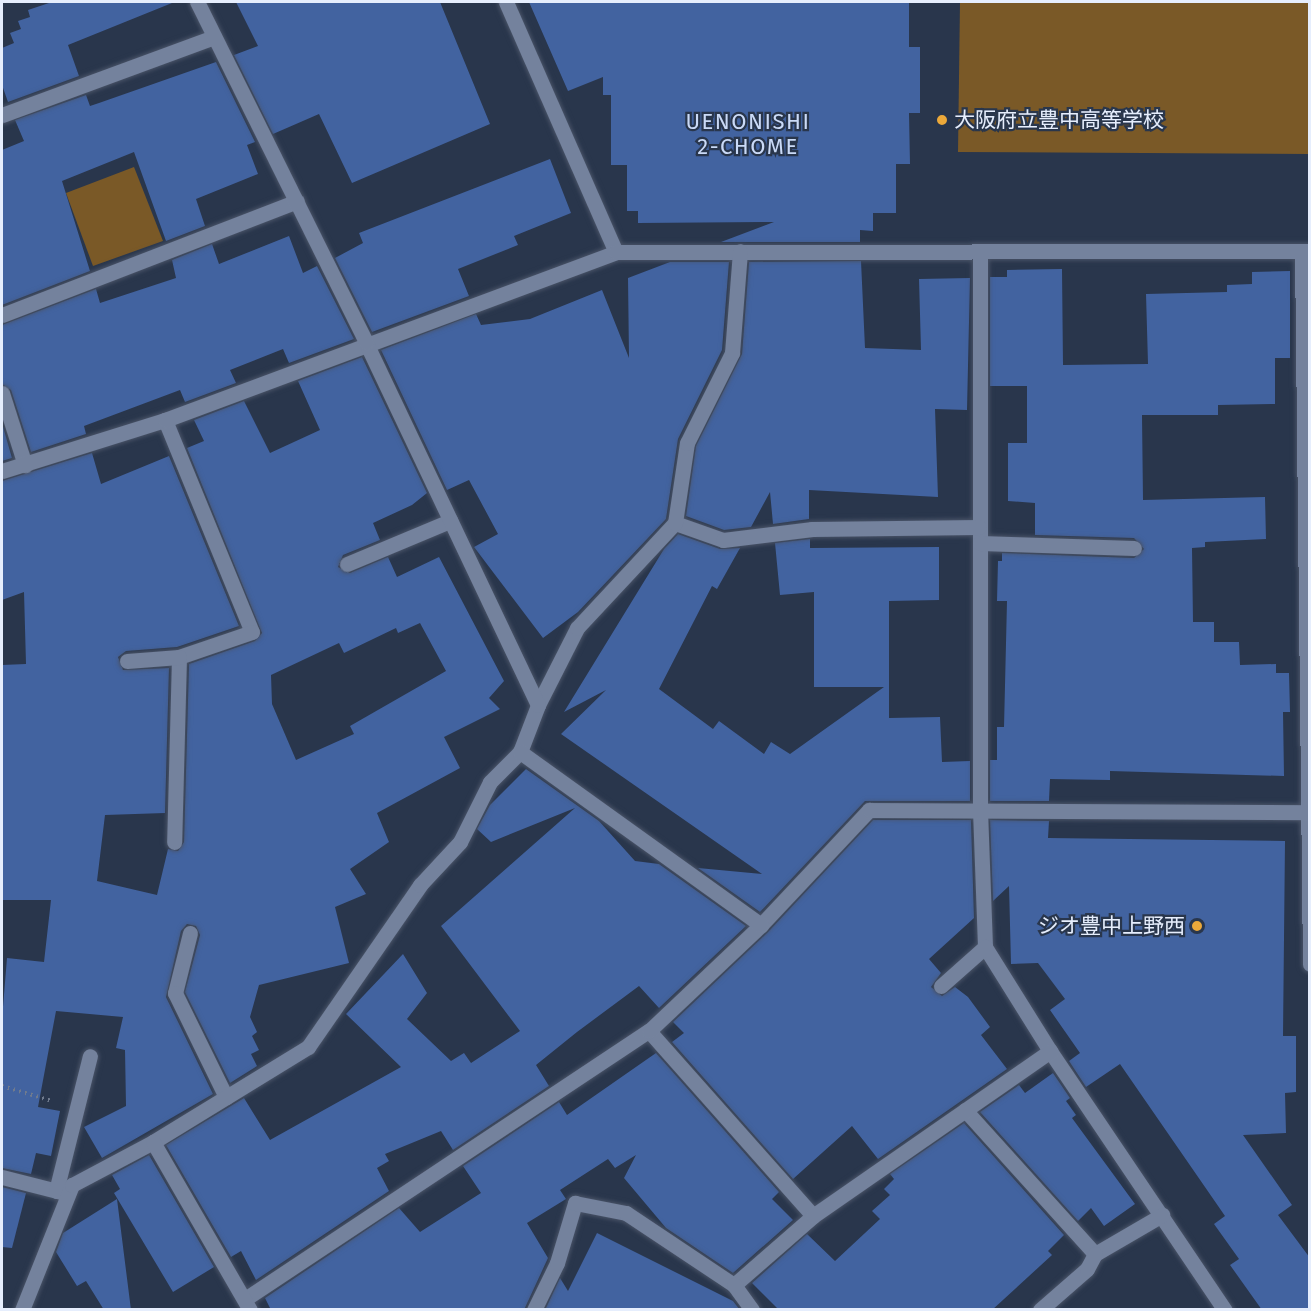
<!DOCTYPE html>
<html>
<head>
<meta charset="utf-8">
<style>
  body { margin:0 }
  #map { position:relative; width:1311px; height:1311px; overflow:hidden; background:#29364c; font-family:"Fira Sans","Noto Sans JP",sans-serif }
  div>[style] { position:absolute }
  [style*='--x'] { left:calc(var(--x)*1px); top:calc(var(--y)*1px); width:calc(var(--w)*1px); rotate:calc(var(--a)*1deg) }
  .green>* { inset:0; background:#7a5927 }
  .building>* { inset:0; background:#4263a0 }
  .path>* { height:4px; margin-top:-2px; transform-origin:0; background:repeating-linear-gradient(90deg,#707b8e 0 1.5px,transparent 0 6px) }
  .roads { filter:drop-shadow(0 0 2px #495367) drop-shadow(0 0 2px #495367) }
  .minor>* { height:15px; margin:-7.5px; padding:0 7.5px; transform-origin:7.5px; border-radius:7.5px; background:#74829d }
  .dots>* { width:16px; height:16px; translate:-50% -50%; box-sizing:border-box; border:3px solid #29364c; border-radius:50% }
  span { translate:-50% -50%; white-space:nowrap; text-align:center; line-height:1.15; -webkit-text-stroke:4.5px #29364c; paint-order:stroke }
  .poi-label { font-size:21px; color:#e6eefd }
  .left { translate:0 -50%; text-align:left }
  .right { translate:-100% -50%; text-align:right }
  .neighbourhood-label { font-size:22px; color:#cadaf7; letter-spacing:1.5px }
  .frame { position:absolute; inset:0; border:3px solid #e6eefd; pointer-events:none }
</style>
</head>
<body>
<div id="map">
  <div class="green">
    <div style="clip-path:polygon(960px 2px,1309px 2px,1309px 154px,958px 152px)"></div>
    <div style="clip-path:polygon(134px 167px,163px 241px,93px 266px,66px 193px)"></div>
  </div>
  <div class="building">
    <div style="clip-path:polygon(52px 2px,172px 2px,172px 3px,68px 45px,79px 76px,8px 102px,2px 85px,2px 48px,14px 43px,10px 33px,21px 29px,18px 21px,30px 17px,28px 10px)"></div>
    <div style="clip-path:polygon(236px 2px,440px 2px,490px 124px,352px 183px,319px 114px,273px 134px,234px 55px,258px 46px)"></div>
    <div style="clip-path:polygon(529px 2px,909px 2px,909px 47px,920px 47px,920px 113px,909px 113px,910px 164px,896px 164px,896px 213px,873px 213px,873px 231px,860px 230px,860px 242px,721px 242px,774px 222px,638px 223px,638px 211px,627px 211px,627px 165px,611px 165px,611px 95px,603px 95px,603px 77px,568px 91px)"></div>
    <div style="clip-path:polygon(216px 62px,255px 142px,247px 145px,258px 174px,196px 199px,205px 226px,166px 241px,134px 152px,62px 181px,90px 271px,2px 305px,2px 150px,24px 141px,15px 120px,86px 95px,90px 106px,99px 103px)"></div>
    <div style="clip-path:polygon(550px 159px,571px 213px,514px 236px,518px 245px,458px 269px,469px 296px,372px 332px,335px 258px,363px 243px,359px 233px)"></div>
    <div style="clip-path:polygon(289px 236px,303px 273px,317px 266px,354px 339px,289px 363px,283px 349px,230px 370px,236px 383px,185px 402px,180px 390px,84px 426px,86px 434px,31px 452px,11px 390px,2px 384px,2px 325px,96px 289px,100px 303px,176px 278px,172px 260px,212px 244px,219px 264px)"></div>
    <div style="clip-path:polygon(861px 261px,865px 348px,921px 350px,919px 279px,970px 278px,967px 410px,935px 409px,938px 497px,809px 490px,809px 519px,773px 524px,770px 492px,751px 527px,724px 530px,686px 516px,696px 446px,742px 354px,749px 262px)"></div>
    <div style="clip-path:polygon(670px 262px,729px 262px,722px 350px,678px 439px,666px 519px,578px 612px,543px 638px,474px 547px,498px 534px,469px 480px,447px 490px,381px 350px,476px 314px,481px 325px,530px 319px,602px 290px,629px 358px,628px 278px)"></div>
    <div style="clip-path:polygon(1062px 269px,1063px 365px,1148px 364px,1146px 294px,1227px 292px,1227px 285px,1252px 284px,1252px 272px,1290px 271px,1290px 358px,1275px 358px,1275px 404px,1218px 405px,1218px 415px,1142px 415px,1143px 500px,1265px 497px,1266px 539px,1205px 542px,1205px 547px,1192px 548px,1193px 622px,1214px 622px,1214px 642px,1239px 642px,1240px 665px,1276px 664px,1276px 673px,1289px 673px,1290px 712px,1283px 712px,1284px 776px,1110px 771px,1110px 780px,1050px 779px,1049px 801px,990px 801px,990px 760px,997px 760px,997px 727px,1004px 727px,1007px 601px,997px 601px,998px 561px,1002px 561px,1002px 553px,1134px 558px,1144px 549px,1134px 538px,1035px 535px,1035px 503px,1008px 501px,1008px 443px,1027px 443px,1027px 386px,990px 386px,990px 277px,1007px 277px,1007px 270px)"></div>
    <div style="clip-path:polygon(evenodd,362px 357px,427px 493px,412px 505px,373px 523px,380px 540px,343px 555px,338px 567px,350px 573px,388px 557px,397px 577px,439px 557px,504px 681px,489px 698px,500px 709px,444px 737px,460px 768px,377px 813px,389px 842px,350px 869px,366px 894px,335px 907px,349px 963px,259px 985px,250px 1017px,257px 1032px,252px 1036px,259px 1050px,251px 1054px,257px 1066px,230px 1083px,185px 992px,200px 935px,196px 926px,187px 924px,181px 931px,166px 997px,213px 1094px,102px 1158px,84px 1127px,126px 1106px,125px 1050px,116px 1048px,123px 1017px,56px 1011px,38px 1107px,60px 1111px,51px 1156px,36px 1153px,31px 1174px,2px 1168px,2px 1019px,7px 958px,44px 962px,51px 900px,2px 900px,2px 665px,26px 664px,24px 592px,2px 600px,2px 481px,92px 453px,101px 484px,169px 456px,239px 626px,177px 647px,126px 651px,118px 657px,123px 670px,169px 668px,165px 813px,105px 815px,97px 881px,157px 895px,168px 849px,178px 851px,184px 842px,189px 664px,255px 641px,262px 633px,187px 448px,204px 441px,194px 420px,244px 401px,270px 453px,320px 430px,298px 381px,362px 357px,420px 623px,446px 671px,350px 726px,354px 734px,296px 760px,272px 704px,271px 675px,339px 643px,344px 653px,396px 628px,398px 633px,420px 623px)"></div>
    <div style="clip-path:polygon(2px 423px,12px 458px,2px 461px)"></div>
    <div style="clip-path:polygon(678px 534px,720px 549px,740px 548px,717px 589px,712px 586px,659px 689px,713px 729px,719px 721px,764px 754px,771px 742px,790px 754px,884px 687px,814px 687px,814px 592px,780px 595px,775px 543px,810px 539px,810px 548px,939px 547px,939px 600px,889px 601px,889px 718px,940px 717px,942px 762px,970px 761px,970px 801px,865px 801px,760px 912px,698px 868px,762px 874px,561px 734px,606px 690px,564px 712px,664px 549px)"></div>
    <div style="clip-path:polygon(526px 769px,599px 821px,635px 861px,659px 864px,746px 926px,659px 1008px,639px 986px,577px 1032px,536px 1065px,549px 1086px,453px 1150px,441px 1131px,385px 1154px,389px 1161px,377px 1168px,389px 1191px,256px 1280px,241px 1251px,231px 1257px,166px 1145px,244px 1098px,270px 1140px,401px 1067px,346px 1014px,403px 954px,427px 993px,407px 1019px,451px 1061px,464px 1053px,471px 1063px,520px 1031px,441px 926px,575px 808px,491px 842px,477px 829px,490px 805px)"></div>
    <div style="clip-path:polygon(873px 820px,971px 820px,974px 918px,929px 959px,941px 973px,931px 987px,942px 996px,955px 987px,968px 997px,990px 1027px,981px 1035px,1007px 1069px,878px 1159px,852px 1126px,793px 1179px,672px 1042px,684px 1033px,673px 1022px,768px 932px)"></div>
    <div style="clip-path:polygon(990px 820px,1049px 821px,1048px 838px,1285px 841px,1283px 1036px,1296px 1036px,1296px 1092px,1285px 1093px,1286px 1133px,1243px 1135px,1292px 1205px,1278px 1215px,1310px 1258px,1310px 1310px,1262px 1310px,1230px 1265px,1239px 1259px,1214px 1224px,1225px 1216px,1120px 1064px,1086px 1087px,1069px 1061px,1080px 1053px,1050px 1010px,1065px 999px,1038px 963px,1011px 964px,1009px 886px,993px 901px)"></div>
    <div style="clip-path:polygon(656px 1053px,779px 1192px,772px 1199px,793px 1220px,733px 1273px,666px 1228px,624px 1178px,636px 1155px,615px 1168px,608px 1159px,560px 1190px,566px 1199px,527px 1223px,548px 1258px,524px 1310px,271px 1310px,265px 1298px,399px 1208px,420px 1232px,481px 1193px,463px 1166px,559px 1102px,567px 1115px)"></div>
    <div style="clip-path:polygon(1053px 1073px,1070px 1098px,1066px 1101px,1076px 1115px,1072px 1118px,1135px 1204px,1104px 1226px,1091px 1208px,1078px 1221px,980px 1112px,1019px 1085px,1025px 1093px)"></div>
    <div style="clip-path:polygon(964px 1123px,1064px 1235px,1048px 1251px,1052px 1255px,992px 1310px,779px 1310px,752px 1283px,807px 1234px,835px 1261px,880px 1219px,872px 1211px,890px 1195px,884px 1189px,894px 1179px,890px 1174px)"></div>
    <div style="clip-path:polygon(149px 1155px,214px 1267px,173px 1292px,114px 1193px,120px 1189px,112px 1175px)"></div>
    <div style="clip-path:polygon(2px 1187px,26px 1193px,12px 1248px,2px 1247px)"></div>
    <div style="clip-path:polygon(117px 1199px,131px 1310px,104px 1310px,86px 1281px,77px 1286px,56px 1252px,63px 1233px)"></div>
    <div style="clip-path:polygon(597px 1233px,733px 1301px,740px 1310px,545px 1310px,560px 1278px,568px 1291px)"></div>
  </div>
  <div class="path">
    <div style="--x:2;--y:1086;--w:52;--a:16.7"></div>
  </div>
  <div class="roads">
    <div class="minor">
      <div style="--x:506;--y:2;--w:273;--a:66.3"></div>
      <div style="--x:2;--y:115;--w:226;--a:-20.2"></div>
      <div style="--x:980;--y:251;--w:559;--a:90"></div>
      <div style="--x:980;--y:810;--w:137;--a:87.9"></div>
      <div style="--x:985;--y:947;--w:123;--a:58"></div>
      <div style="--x:1050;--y:1051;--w:313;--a:56"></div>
      <div style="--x:1302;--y:251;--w:713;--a:89.36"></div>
      <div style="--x:2;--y:315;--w:316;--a:-21.1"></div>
      <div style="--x:2;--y:393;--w:76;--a:72.3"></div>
      <div style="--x:165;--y:420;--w:229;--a:67.7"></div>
      <div style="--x:252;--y:632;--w:77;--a:161.1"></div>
      <div style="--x:179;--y:657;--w:185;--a:91.5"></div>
      <div style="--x:2;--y:471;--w:171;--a:-17.4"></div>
      <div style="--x:165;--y:420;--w:481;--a:-20.4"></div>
      <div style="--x:616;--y:252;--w:694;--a:-0.08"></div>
      <div style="--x:675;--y:523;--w:51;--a:19.5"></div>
      <div style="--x:723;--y:540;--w:90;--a:-7"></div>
      <div style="--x:812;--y:529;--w:167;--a:-0.7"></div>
      <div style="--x:980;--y:543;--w:154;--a:1.9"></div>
      <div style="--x:347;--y:564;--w:112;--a:-22.7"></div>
      <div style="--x:127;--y:661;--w:52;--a:-4.4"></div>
      <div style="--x:538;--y:705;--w:86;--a:-63.1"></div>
      <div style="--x:577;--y:628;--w:144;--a:-47"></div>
      <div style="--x:675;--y:523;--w:81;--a:-81.5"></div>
      <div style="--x:687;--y:443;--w:101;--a:-63.4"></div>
      <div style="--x:732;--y:353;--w:102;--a:-85.5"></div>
      <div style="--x:761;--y:925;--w:158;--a:-46.8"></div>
      <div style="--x:869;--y:810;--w:441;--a:0.3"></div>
      <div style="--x:190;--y:933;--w:62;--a:104"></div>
      <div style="--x:175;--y:993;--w:116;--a:63.9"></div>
      <div style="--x:941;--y:986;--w:59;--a:-41.6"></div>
      <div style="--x:649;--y:1031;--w:247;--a:48.4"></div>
      <div style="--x:965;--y:1110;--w:194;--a:47.9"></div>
      <div style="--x:1095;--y:1254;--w:78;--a:-30.2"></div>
      <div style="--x:153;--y:1142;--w:182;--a:-31.5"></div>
      <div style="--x:308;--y:1047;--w:197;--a:-55.3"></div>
      <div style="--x:420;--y:885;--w:59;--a:-47.1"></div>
      <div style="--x:460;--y:842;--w:67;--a:-63.4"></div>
      <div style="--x:490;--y:782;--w:42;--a:-45"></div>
      <div style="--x:520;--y:752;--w:50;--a:-69"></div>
      <div style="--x:538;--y:705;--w:402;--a:-115.4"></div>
      <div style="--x:366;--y:342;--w:380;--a:-116.4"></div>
      <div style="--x:2;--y:1177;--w:65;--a:14.3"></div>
      <div style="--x:56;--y:1191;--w:139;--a:-75.9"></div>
      <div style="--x:734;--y:1285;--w:105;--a:-41.1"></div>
      <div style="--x:813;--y:1216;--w:289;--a:-34.8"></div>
      <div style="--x:245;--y:1299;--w:485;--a:-33.6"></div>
      <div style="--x:649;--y:1031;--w:154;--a:-43.4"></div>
      <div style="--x:761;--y:925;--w:297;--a:-144.3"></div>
      <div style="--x:22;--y:1310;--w:135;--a:-68.2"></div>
      <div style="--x:72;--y:1185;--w:92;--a:-28"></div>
      <div style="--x:153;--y:1142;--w:194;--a:60"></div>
      <div style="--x:534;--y:1310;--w:52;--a:-63.9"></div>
      <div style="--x:557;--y:1263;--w:63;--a:-73.3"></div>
      <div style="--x:575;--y:1203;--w:52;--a:11.1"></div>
      <div style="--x:626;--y:1213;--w:130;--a:33.7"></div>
      <div style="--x:734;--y:1285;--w:31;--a:54"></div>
      <div style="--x:1040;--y:1310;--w:62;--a:-41.1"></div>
      <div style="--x:1087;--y:1269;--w:17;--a:-62"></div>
    </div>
  </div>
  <div class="dots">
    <div style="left:942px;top:120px;background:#eca93a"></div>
    <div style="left:1197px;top:926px;background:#eca93a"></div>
  </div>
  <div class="poi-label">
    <span class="left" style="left:954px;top:120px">大阪府立豊中高等学校</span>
    <span class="right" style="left:1185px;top:926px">ジオ豊中上野西</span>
  </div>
  <div class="neighbourhood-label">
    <span style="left:748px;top:134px">UENONISHI<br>2-CHOME</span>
  </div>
  <div class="frame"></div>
</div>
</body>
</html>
